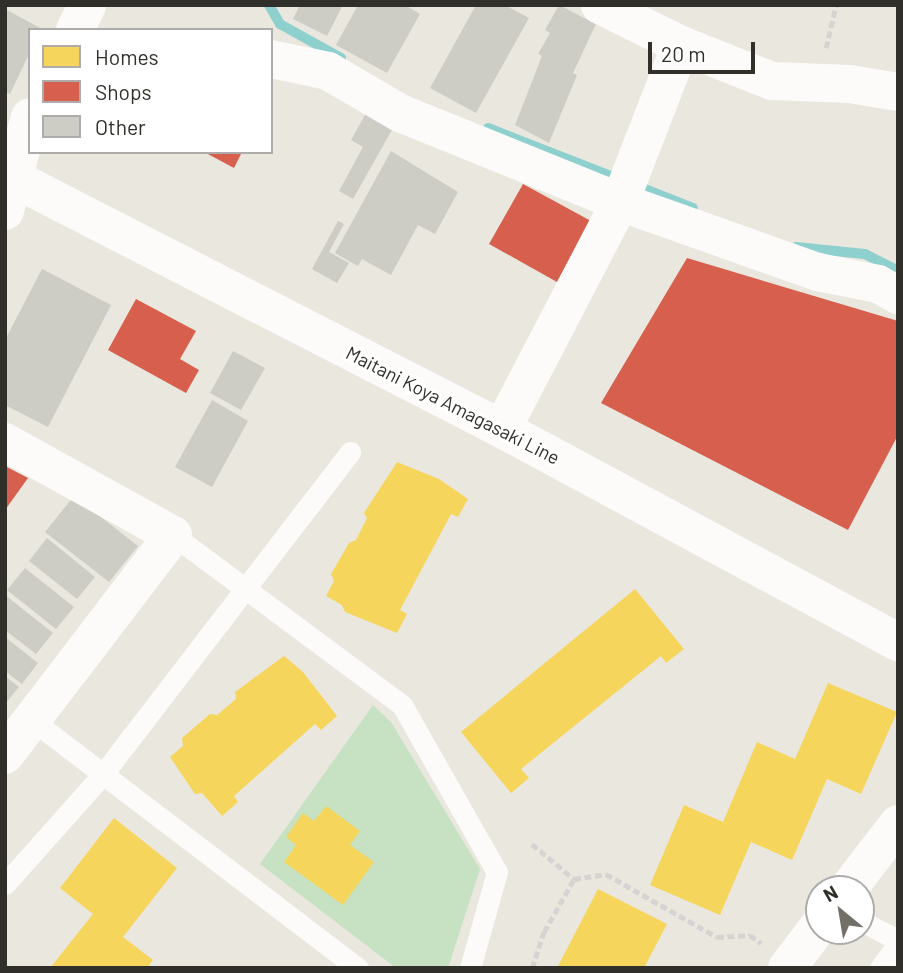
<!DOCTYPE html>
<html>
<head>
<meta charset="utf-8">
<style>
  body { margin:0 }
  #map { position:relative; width:903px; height:973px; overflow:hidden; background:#eae7df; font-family:Barlow,sans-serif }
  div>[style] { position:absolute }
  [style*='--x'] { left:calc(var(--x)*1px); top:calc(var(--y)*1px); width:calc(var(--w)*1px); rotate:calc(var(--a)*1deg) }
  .green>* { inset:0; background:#c6e2c2 }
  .homes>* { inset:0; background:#f6d55c }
  .shops>* { inset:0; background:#d6604d }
  .stream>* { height:10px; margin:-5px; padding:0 5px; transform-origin:5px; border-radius:5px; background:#8ed0ce }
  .building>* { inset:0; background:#cdccc5 }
  .path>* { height:4.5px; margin-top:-2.25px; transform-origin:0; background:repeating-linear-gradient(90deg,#d5d4d2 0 7px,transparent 0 10.5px) }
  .lane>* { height:21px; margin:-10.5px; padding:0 10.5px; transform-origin:10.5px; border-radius:10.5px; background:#fcfbfa }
  .street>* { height:38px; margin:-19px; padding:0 19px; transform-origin:19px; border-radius:19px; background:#fcfbfa }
  .secondary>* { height:38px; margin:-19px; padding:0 19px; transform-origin:19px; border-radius:19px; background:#fcfbfa }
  span { translate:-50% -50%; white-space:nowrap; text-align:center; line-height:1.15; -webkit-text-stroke:7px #fff; paint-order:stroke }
  .street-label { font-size:19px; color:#312f2a }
  .frame { position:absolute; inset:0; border:7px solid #312f2a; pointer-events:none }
  .legend { position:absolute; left:28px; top:28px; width:245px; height:126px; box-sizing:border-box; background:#fff; border:2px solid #adacaa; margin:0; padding:9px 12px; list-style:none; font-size:21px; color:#312f2a }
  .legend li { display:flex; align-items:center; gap:14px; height:35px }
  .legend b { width:35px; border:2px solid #adacaa }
  .north { position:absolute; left:805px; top:875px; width:70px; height:70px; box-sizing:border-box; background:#fff; border:2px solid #adacaa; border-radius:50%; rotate:330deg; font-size:19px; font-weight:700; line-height:28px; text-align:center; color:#312f2a }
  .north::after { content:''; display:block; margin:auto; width:24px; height:32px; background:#726f69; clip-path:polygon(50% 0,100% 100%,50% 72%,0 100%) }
  .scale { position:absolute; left:648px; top:42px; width:107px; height:32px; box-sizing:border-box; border:4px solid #312f2a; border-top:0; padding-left:9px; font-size:21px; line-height:24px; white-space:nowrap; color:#312f2a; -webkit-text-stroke:5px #fff; paint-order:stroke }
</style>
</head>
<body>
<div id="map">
  <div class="green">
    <div style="clip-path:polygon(373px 705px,391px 722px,480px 869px,448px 968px,396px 968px,260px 864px)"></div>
  </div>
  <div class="homes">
    <div style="clip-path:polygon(397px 462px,439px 479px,468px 499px,458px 517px,451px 514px,400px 610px,407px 614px,397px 633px,345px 612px,342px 605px,326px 596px,334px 581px,331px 574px,349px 543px,356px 540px,367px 518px,364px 513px)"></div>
    <div style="clip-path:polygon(635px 589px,684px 649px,666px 663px,661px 656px,521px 769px,529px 778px,511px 793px,461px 732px)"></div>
    <div style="clip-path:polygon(284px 656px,303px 672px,337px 716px,321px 730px,315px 724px,234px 796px,238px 802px,222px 816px,202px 793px,195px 794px,170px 757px,183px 746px,182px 738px,210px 714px,217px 715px,236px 699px,235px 692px)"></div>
    <div style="clip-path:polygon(828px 683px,897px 712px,861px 794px,827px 779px,792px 860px,751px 842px,720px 915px,650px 885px,684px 805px,723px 822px,757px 742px,795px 759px)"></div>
    <div style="clip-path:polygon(326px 806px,360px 831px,350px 845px,374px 862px,343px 905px,284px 862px,296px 845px,286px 837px,303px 813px,314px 821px)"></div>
    <div style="clip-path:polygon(114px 818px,177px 868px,123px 937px,153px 960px,147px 968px,50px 968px,93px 914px,60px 888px)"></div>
    <div style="clip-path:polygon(598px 889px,667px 924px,644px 968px,557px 968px)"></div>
  </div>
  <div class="shops">
    <div style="clip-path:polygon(204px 152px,242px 152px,234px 168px)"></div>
    <div style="clip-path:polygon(523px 184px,591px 221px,557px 282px,489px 244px)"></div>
    <div style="clip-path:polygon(687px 258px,898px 321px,898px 435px,848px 530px,601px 403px)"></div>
    <div style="clip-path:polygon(136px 299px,196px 331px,180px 359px,199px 370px,186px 393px,108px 350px)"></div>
    <div style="clip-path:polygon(5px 466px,28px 478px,5px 510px)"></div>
  </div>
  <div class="stream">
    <div style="--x:269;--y:5;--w:22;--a:60"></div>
    <div style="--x:280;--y:24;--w:70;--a:29.1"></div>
    <div style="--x:488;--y:128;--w:135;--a:21.3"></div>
    <div style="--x:637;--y:186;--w:60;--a:21.4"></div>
    <div style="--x:796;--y:247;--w:69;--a:5.8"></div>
    <div style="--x:865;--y:254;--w:37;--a:27"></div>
  </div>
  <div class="building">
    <div style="clip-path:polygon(300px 5px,343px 5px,327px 36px,293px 19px)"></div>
    <div style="clip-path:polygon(358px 5px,405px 5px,420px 14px,387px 73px,336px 45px)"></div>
    <div style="clip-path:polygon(476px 5px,505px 5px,529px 18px,476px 113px,430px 88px)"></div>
    <div style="clip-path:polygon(559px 5px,596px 24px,573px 73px,577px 75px,549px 143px,515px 125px,542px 56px,538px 54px,550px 33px,545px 30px)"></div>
    <div style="clip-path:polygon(5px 9px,44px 30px,30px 30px,30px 52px,10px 94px,5px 92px)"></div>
    <div style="clip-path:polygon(366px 113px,393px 128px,353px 199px,339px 191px,363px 147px,351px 140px)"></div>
    <div style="clip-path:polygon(391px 151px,458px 192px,435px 234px,418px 225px,391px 275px,362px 259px,358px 266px,335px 253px)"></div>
    <div style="clip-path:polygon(338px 221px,344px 224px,329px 252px,349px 263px,337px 283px,312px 269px)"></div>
    <div style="clip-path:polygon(42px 269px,111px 305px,48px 427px,5px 405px,5px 340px)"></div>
    <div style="clip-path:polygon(233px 351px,265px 368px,241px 410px,210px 393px)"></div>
    <div style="clip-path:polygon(212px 400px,248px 421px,212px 487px,175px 467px)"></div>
    <div style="clip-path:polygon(74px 496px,138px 546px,109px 582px,45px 532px)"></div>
    <div style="clip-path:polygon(47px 538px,95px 577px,77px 599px,29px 561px)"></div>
    <div style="clip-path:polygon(25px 568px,74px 607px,56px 629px,7px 590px)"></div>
    <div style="clip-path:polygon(5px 595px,53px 633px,36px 654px,5px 630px)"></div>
    <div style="clip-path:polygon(5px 637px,38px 663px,22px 684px,5px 671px)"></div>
    <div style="clip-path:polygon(5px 676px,19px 687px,5px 704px)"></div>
  </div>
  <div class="path">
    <div style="--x:826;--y:48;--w:44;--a:-76.9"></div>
    <div style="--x:532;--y:844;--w:55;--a:39.8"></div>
    <div style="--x:532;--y:968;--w:38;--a:-72"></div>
    <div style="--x:544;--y:932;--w:61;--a:-60.5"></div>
    <div style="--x:574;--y:879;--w:32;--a:-9"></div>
    <div style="--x:606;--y:874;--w:128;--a:29.6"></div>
    <div style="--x:717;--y:937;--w:33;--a:-3"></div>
    <div style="--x:750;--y:935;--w:14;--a:36"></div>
  </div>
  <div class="lane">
    <div style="--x:173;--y:535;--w:285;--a:36.6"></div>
    <div style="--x:402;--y:705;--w:192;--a:60.4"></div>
    <div style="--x:497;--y:872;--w:100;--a:105.7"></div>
    <div style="--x:32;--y:720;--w:410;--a:37.3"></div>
    <div style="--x:5;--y:884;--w:147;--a:-48.3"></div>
    <div style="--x:103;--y:774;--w:406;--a:-52.5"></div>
    <div style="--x:861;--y:921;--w:42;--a:27.2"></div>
    <div style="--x:880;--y:968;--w:30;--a:-53"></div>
  </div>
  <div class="street">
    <div style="--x:600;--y:5;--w:90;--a:26.3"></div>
    <div style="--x:271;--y:59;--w:58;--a:11.9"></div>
    <div style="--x:328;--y:71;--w:83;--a:30.3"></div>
    <div style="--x:400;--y:113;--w:237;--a:22"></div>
    <div style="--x:620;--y:202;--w:210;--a:19.5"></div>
    <div style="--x:818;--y:272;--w:61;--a:11.3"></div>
    <div style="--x:878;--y:284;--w:23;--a:29"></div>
    <div style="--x:5;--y:211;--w:33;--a:-76"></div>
    <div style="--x:502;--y:429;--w:256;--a:-62.5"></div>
    <div style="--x:620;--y:202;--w:168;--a:-68.8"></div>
    <div style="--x:681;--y:45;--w:98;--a:21.6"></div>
    <div style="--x:772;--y:81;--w:78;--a:2.2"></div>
    <div style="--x:850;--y:84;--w:49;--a:9.5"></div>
    <div style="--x:5;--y:442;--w:192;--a:29"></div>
    <div style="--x:173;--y:535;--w:277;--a:127.4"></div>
    <div style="--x:848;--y:889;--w:82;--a:-52.4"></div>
    <div style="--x:787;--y:968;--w:53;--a:-52.7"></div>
  </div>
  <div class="secondary">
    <div style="--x:75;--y:30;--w:28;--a:-64"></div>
    <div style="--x:5;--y:174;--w:559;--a:27.16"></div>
    <div style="--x:502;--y:429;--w:450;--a:28.3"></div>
    <div style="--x:13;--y:179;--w:64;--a:-74.7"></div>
  </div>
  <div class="street-label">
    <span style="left:453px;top:405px;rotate:27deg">Maitani Koya Amagasaki Line</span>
  </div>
  <div class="frame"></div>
  <ul class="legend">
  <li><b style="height:19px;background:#f6d55c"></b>Homes</li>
  <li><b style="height:19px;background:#d6604d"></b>Shops</li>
  <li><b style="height:19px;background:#cdccc5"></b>Other</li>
  </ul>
  <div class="north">N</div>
  <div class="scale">20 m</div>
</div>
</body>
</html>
